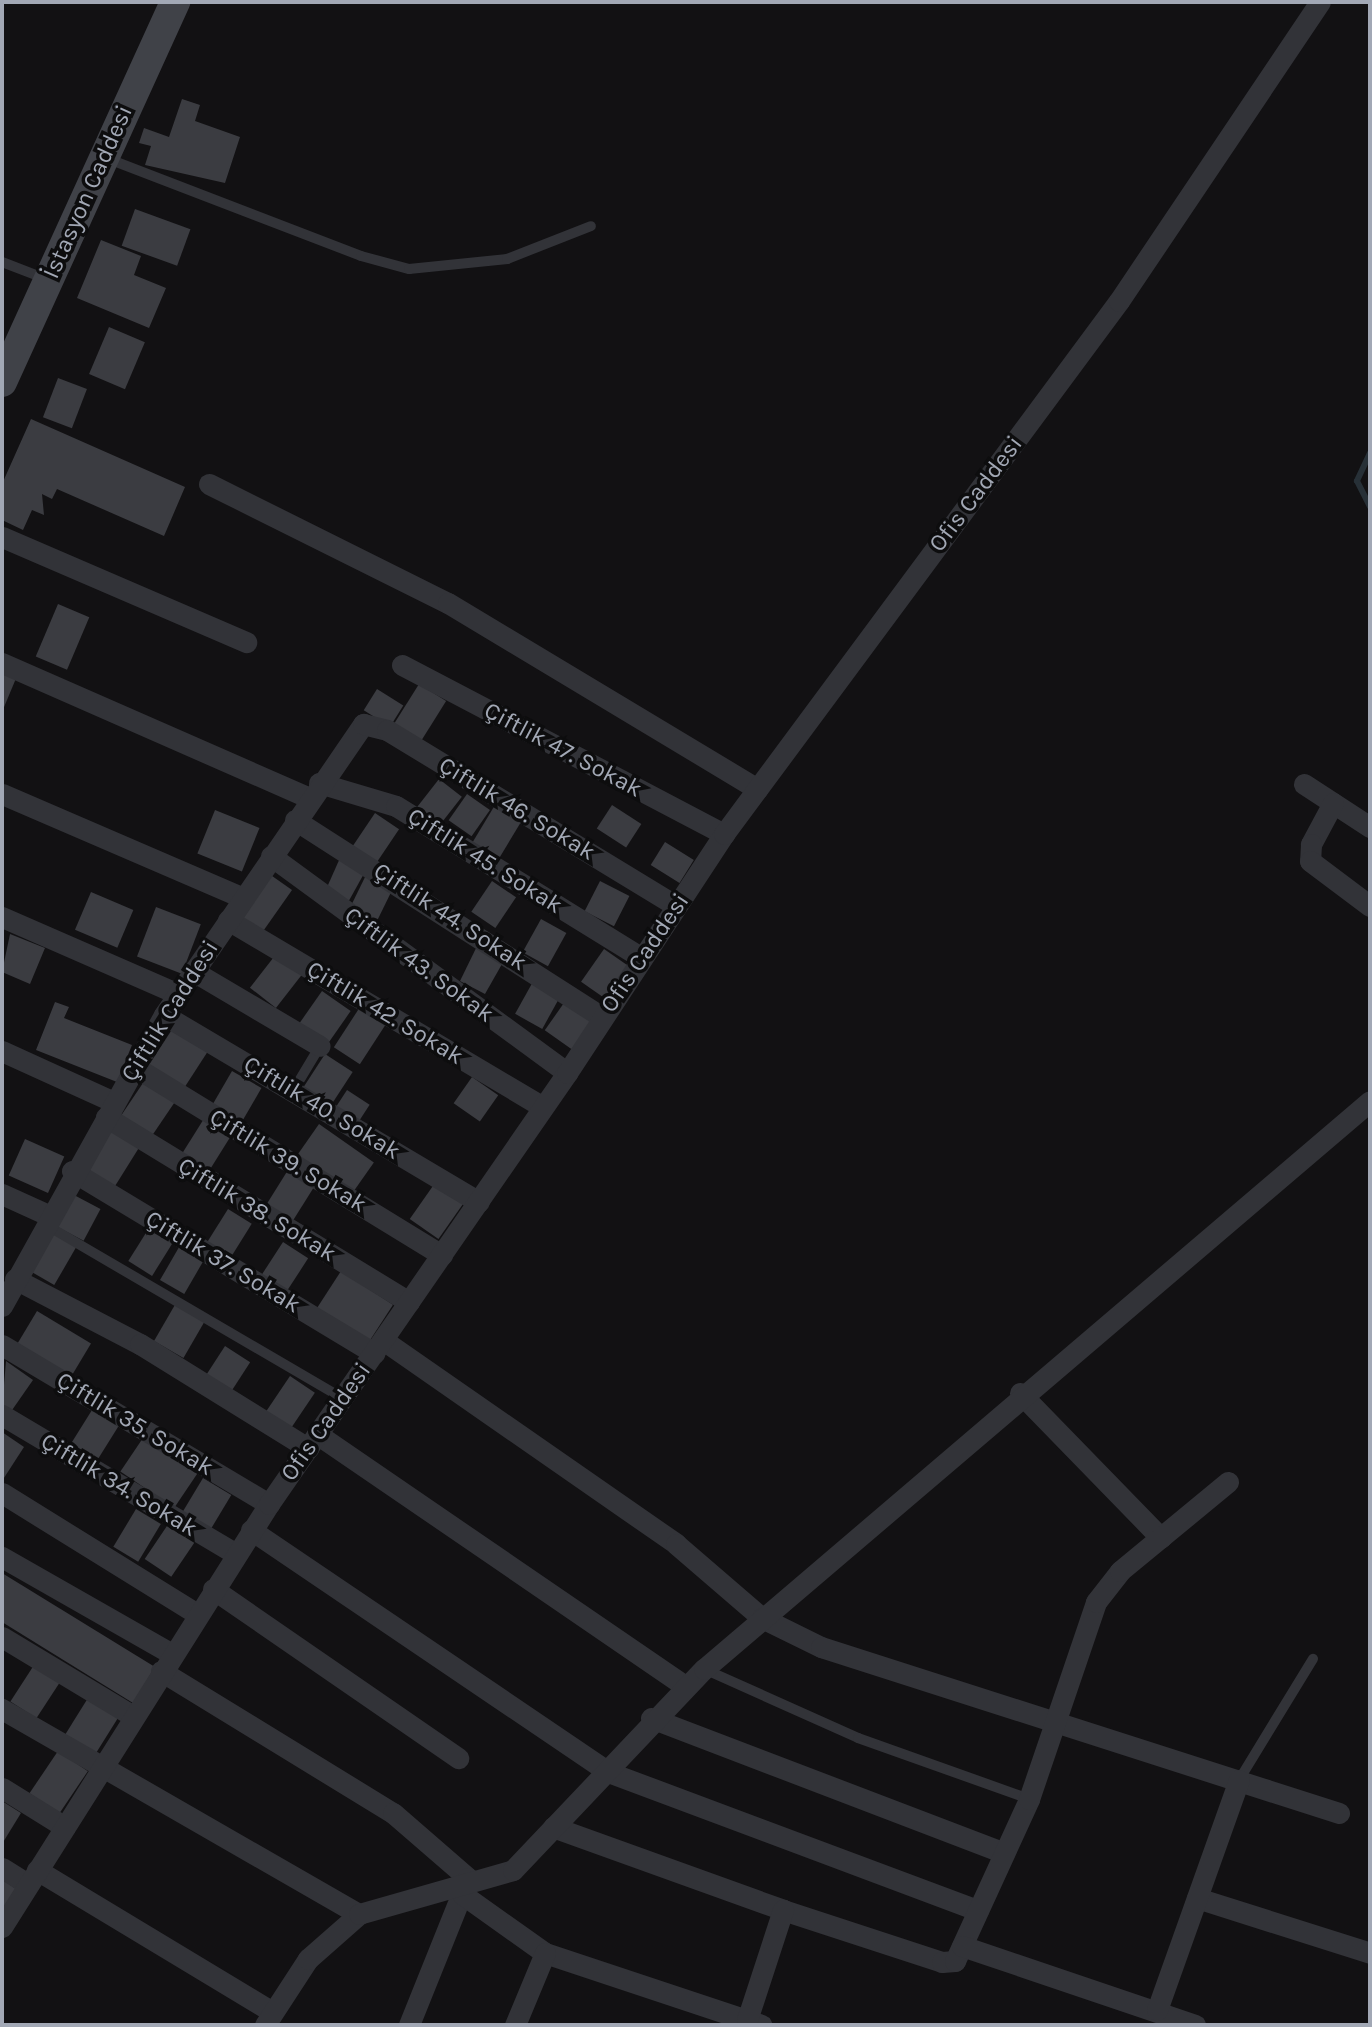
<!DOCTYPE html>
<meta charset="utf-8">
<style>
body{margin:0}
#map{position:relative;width:1372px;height:2027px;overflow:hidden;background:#121113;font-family:Karla,sans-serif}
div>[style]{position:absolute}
.stream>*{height:6px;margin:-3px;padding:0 3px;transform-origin:3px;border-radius:3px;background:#273037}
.building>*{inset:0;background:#3b3c41;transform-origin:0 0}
.lane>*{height:10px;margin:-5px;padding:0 5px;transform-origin:5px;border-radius:5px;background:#323338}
.street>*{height:21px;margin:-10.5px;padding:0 10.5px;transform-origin:10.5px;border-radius:10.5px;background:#323338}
.secondary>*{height:30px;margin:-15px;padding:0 15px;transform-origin:15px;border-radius:15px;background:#404248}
span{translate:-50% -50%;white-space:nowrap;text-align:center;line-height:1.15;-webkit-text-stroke:7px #0d0d0e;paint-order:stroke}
.street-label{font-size:24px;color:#a2a8b5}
.frame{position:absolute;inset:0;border:4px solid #a2a8b5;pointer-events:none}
</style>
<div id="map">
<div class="stream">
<div style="left:1370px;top:453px;width:31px;rotate:115deg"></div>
<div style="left:1357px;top:481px;width:29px;rotate:63deg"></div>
</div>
<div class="building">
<div style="clip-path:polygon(182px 99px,200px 105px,195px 121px,240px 137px,225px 183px,145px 165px,151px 146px,139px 143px,144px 128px,169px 137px)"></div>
<div style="left:135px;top:209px;width:59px;height:39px;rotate:20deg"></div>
<div style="clip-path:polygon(101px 240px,141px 256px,134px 275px,166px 288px,149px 328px,77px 298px)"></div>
<div style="left:109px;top:327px;width:39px;height:51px;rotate:23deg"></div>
<div style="left:58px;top:378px;width:31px;height:42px;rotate:21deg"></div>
<div style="clip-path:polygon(31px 419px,185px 487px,164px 536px,57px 489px,52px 499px,42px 494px,44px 515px,32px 510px,23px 530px,2px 520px,2px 484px)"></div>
<div style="left:58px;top:604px;width:34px;height:57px;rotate:23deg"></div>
<div style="clip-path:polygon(2px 670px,17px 676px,2px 712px)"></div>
<div style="left:419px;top:684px;width:32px;height:47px;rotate:32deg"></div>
<div style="left:377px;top:689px;width:31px;height:25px;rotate:32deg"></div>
<div style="left:439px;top:779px;width:29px;height:38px;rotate:38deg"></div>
<div style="left:467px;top:794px;width:28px;height:32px;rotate:35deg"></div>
<div style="left:495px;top:805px;width:31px;height:45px;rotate:31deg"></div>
<div style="left:612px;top:805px;width:35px;height:28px;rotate:33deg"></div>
<div style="left:215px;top:810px;width:48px;height:47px;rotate:22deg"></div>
<div style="left:375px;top:813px;width:29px;height:40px;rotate:34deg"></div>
<div style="left:665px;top:842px;width:34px;height:27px;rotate:32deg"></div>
<div style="clip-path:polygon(340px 858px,366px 870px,346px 906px,324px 894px)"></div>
<div style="left:265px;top:871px;width:33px;height:53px;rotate:35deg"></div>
<div style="left:367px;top:873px;width:30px;height:44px;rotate:26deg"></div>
<div style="left:492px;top:881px;width:29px;height:37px;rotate:34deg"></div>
<div style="left:600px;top:881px;width:33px;height:34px;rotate:27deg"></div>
<div style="left:91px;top:892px;width:46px;height:41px;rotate:23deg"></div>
<div style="left:156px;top:907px;width:48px;height:53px;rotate:21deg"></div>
<div style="left:541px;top:919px;width:29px;height:38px;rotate:29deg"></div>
<div style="clip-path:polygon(10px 934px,45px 948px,30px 984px,2px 972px)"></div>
<div style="clip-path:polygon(480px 940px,506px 957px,485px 994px,460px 981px)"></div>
<div style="left:604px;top:949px;width:32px;height:40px;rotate:35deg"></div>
<div style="left:277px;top:953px;width:33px;height:44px;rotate:38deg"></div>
<div style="left:535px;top:978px;width:31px;height:41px;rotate:29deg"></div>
<div style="left:322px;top:991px;width:35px;height:42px;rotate:35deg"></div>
<div style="left:566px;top:1000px;width:35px;height:37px;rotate:35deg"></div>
<div style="clip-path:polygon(55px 1002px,69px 1007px,64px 1018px,132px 1045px,117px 1082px,36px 1050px)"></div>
<div style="left:360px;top:1007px;width:31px;height:48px;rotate:33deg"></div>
<div style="left:173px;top:1028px;width:42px;height:49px;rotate:33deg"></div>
<div style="left:325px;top:1054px;width:33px;height:44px;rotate:33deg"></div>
<div style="left:232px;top:1071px;width:34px;height:42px;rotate:30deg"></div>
<div style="left:472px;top:1077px;width:32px;height:32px;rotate:35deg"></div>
<div style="left:145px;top:1080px;width:37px;height:43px;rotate:34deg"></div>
<div style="left:347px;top:1090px;width:27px;height:26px;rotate:33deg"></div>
<div style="left:205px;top:1117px;width:32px;height:44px;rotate:32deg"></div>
<div style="left:319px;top:1124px;width:67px;height:42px;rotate:35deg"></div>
<div style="left:110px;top:1130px;width:34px;height:52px;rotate:32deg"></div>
<div style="left:25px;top:1139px;width:43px;height:40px;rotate:24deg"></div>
<div style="left:288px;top:1170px;width:31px;height:46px;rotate:32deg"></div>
<div style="left:435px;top:1183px;width:35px;height:44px;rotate:35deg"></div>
<div style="left:74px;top:1195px;width:30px;height:36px;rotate:28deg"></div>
<div style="left:228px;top:1209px;width:28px;height:42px;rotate:32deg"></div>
<div style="left:149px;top:1228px;width:28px;height:39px;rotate:32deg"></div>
<div style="left:52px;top:1233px;width:28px;height:44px;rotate:30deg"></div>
<div style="left:182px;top:1242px;width:28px;height:44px;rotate:30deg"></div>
<div style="left:283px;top:1242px;width:30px;height:42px;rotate:33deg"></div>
<div style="left:341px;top:1271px;width:62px;height:44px;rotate:33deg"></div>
<div style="left:176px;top:1303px;width:34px;height:44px;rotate:30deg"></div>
<div style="left:37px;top:1311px;width:63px;height:39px;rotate:31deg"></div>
<div style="left:225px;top:1346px;width:30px;height:36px;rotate:33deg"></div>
<div style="clip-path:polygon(6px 1361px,33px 1380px,10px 1413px,2px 1408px)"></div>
<div style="left:290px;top:1376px;width:30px;height:44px;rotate:34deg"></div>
<div style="left:92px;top:1410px;width:31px;height:43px;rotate:32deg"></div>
<div style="clip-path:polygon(2px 1432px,24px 1447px,2px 1481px)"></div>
<div style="left:145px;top:1435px;width:65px;height:44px;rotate:34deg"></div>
<div style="left:203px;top:1478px;width:33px;height:42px;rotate:31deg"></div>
<div style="left:136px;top:1509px;width:29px;height:44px;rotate:31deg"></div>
<div style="left:171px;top:1520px;width:32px;height:47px;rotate:34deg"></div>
<div style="clip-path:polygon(2px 1573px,155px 1667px,133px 1703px,2px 1622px)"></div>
<div style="left:36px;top:1662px;width:31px;height:47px;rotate:33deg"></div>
<div style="left:88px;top:1698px;width:36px;height:45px;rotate:32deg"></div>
<div style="left:58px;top:1751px;width:36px;height:51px;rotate:34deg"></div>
<div style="clip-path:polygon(2px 1801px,21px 1813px,2px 1844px)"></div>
<div style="clip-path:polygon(2px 1879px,16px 1889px,2px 1910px)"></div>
</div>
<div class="lane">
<div style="left:106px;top:158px;width:273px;rotate:21deg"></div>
<div style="left:361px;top:256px;width:50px;rotate:15.2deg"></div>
<div style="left:409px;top:269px;width:99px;rotate:-5.8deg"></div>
<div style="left:507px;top:259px;width:90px;rotate:-21.4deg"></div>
<div style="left:2px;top:262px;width:47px;rotate:21.1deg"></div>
<div style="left:293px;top:1091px;width:52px;rotate:-59deg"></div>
<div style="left:46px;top:1225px;width:343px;rotate:30.3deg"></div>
<div style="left:704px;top:1669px;width:169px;rotate:24.1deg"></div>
<div style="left:858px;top:1738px;width:182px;rotate:19.6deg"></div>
<div style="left:1239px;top:1780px;width:142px;rotate:-58.6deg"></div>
</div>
<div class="street">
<div style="left:209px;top:484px;width:267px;rotate:26.5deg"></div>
<div style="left:448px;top:603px;width:361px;rotate:31deg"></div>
<div style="left:2px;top:537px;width:266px;rotate:23.3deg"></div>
<div style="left:2px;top:663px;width:335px;rotate:23.7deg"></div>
<div style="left:402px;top:665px;width:364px;rotate:27.7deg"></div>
<div style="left:319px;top:783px;width:80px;rotate:16.6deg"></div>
<div style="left:396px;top:806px;width:289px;rotate:31.7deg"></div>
<div style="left:1304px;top:784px;width:79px;rotate:33.1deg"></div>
<div style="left:2px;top:794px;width:262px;rotate:23.3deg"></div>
<div style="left:1333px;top:803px;width:47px;rotate:118.2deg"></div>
<div style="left:1311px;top:844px;width:17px;rotate:93deg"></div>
<div style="left:1310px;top:861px;width:75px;rotate:36.9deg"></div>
<div style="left:295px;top:820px;width:365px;rotate:32.7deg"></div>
<div style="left:271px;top:856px;width:367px;rotate:36.2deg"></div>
<div style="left:2px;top:917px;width:192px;rotate:23.6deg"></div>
<div style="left:228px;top:920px;width:366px;rotate:30.7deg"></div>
<div style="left:193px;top:971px;width:147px;rotate:30.6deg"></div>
<div style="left:164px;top:1015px;width:366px;rotate:30.7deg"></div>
<div style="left:2px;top:1051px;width:123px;rotate:24.5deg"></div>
<div style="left:135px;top:1067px;width:360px;rotate:31.5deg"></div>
<div style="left:106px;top:1117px;width:355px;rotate:31.4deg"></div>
<div style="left:72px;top:1171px;width:353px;rotate:31.1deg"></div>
<div style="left:2px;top:1194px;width:51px;rotate:24.5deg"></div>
<div style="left:15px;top:1279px;width:141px;rotate:27.5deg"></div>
<div style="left:140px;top:1344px;width:198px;rotate:31.8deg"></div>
<div style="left:2px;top:1306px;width:333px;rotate:-60.9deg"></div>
<div style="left:164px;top:1015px;width:353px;rotate:-55.6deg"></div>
<div style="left:363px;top:724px;width:25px;rotate:14deg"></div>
<div style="left:387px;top:730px;width:338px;rotate:31.3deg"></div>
<div style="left:383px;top:1340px;width:357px;rotate:34.8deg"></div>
<div style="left:676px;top:1544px;width:113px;rotate:40.7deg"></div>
<div style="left:762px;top:1618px;width:66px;rotate:26.2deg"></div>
<div style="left:821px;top:1647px;width:544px;rotate:17.77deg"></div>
<div style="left:2px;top:1345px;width:311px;rotate:30.8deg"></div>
<div style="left:1020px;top:1393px;width:202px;rotate:45.8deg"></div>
<div style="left:2px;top:1415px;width:272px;rotate:30.7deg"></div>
<div style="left:317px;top:1434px;width:446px;rotate:34.4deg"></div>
<div style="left:2px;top:1493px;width:229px;rotate:31.8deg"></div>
<div style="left:251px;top:1530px;width:431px;rotate:34.1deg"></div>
<div style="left:608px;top:1772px;width:395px;rotate:20.5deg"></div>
<div style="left:2px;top:1557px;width:196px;rotate:29.7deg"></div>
<div style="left:213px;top:1589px;width:298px;rotate:34.6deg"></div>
<div style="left:2px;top:1637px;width:153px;rotate:31.1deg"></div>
<div style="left:161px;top:1671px;width:272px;rotate:31.5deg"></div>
<div style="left:393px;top:1813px;width:99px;rotate:40.9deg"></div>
<div style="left:468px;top:1878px;width:158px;rotate:111.9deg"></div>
<div style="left:2px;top:1709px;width:412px;rotate:29.9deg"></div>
<div style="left:651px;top:1718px;width:378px;rotate:20.9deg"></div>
<div style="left:2px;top:1788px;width:74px;rotate:31.8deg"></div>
<div style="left:553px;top:1827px;width:245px;rotate:19.8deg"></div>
<div style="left:783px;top:1910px;width:167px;rotate:18.1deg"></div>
<div style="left:942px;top:1962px;width:13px;rotate:-4deg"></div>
<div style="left:955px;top:1961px;width:178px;rotate:-65.4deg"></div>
<div style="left:1029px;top:1799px;width:208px;rotate:-71.2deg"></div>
<div style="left:1096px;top:1602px;width:39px;rotate:-52deg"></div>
<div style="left:1120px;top:1571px;width:140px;rotate:-39.5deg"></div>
<div style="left:2px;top:1868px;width:31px;rotate:32deg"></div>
<div style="left:37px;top:1870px;width:273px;rotate:31.1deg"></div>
<div style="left:462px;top:1894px;width:102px;rotate:35.4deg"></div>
<div style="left:545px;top:1953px;width:228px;rotate:18.4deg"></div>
<div style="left:1197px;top:1898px;width:182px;rotate:17.6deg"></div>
<div style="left:2px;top:1927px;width:500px;rotate:-57.74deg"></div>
<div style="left:269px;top:1504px;width:524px;rotate:-55.34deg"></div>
<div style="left:567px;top:1073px;width:286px;rotate:-56.7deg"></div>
<div style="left:724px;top:834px;width:663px;rotate:-53.46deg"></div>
<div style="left:1119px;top:301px;width:360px;rotate:-56.1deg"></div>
<div style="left:962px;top:1946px;width:246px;rotate:18.7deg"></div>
<div style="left:1157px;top:2010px;width:244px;rotate:-70.4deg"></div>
<div style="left:747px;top:2020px;width:116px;rotate:-71.9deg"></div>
<div style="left:265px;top:2025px;width:79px;rotate:-56.9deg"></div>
<div style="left:308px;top:1959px;width:68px;rotate:-41.4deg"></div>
<div style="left:359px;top:1914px;width:160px;rotate:-15.9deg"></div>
<div style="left:513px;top:1870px;width:277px;rotate:-46.5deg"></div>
<div style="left:704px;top:1669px;width:875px;rotate:-40.46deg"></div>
<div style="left:515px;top:2025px;width:78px;rotate:-67.4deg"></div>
</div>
<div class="secondary">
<div style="left:2px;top:382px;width:418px;rotate:-65.5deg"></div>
</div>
<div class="street-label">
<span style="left:88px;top:192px;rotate:-66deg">İstasyon Caddesi</span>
<span style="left:976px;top:494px;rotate:-53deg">Ofis Caddesi</span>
<span style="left:563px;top:750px;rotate:28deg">Çiftlik 47. Sokak</span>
<span style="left:517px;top:809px;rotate:31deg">Çiftlik 46. Sokak</span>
<span style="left:485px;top:861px;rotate:32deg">Çiftlik 45. Sokak</span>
<span style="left:450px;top:917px;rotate:33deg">Çiftlik 44. Sokak</span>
<span style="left:645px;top:953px;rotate:-56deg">Ofis Caddesi</span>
<span style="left:419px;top:965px;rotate:36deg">Çiftlik 43. Sokak</span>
<span style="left:170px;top:1011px;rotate:-58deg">Çiftlik Caddesi</span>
<span style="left:385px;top:1013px;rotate:31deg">Çiftlik 42. Sokak</span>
<span style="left:322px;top:1108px;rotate:31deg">Çiftlik 40. Sokak</span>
<span style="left:288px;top:1161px;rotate:31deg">Çiftlik 39. Sokak</span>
<span style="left:257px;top:1210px;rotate:31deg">Çiftlik 38. Sokak</span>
<span style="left:223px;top:1262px;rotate:31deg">Çiftlik 37. Sokak</span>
<span style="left:326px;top:1422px;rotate:-55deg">Ofis Caddesi</span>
<span style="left:135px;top:1424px;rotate:31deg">Çiftlik 35. Sokak</span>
<span style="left:119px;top:1485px;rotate:31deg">Çiftlik 34. Sokak</span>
</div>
<div class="frame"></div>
</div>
